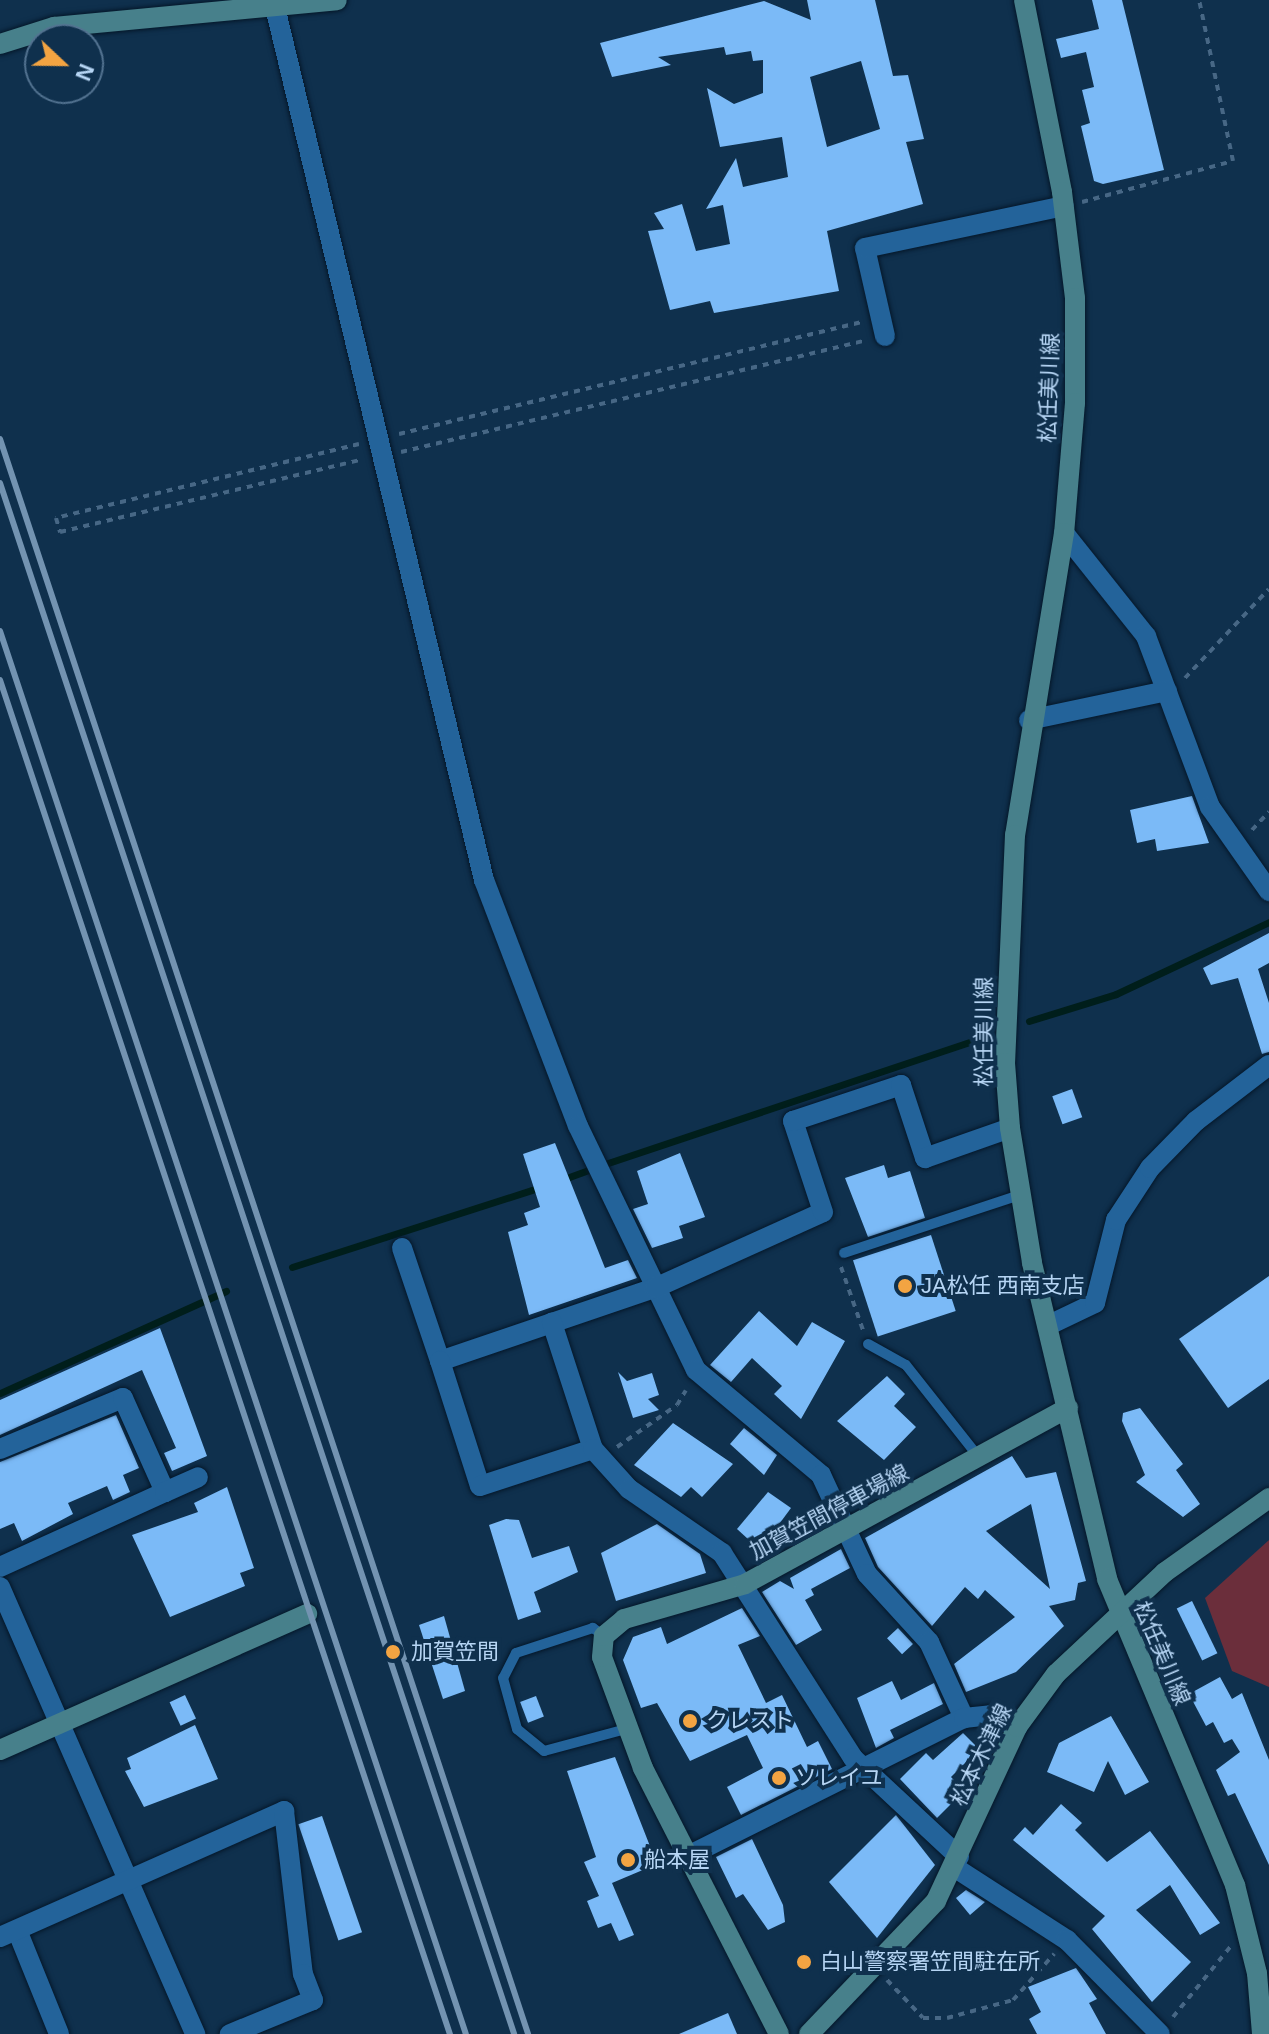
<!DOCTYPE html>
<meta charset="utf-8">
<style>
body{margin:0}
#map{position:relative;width:1269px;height:2034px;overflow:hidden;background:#0f304d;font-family:Helvetica,"Noto Sans JP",sans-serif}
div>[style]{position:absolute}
.green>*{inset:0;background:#6b2e3b}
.stream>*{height:7px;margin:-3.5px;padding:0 3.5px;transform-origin:3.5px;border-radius:3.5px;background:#001e1b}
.building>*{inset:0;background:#7bbaf7;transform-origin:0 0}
.path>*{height:4px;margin-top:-2px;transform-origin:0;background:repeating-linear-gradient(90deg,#476785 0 6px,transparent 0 12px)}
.roads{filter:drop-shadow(0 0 2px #051729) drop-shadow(0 0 2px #051729)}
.lane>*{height:10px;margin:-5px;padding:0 5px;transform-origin:5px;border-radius:5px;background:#23639a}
.street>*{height:20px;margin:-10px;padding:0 10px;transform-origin:10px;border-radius:10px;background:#23639a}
.secondary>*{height:20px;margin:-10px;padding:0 10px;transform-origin:10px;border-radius:10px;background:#47808b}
.rail>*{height:6px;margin:-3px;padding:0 3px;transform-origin:3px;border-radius:3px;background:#7393b1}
.dots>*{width:22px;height:22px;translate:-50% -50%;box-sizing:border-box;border:4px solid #0f304d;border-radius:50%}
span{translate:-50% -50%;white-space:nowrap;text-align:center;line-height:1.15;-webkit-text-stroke:8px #0f304d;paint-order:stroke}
.street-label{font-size:22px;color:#b6d5f4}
.poi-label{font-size:22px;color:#b6d5f4}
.left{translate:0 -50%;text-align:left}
.north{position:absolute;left:24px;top:24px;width:80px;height:80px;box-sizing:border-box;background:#0f304d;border:2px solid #527290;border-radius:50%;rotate:112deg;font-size:22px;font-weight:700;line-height:32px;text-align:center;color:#b6d5f4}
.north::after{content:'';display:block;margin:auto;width:28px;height:36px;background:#f3a442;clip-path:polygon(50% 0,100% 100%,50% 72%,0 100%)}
</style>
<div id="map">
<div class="green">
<div style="clip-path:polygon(1269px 1540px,1269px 1687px,1232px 1671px,1205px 1598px)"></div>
</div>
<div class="stream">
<div style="left:1029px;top:1021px;width:91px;rotate:-17.2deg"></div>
<div style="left:1116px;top:994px;width:169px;rotate:-25.2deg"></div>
<div style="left:605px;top:1164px;width:397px;rotate:-18.5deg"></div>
<div style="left:561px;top:1180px;width:30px;rotate:-20deg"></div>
<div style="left:292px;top:1267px;width:262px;rotate:-17.8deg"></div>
<div style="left:0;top:1393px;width:248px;rotate:-24.3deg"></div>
</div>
<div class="building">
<div style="clip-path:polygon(evenodd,807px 0,875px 0,893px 76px,908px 75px,924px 139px,906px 142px,923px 204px,827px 231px,839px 291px,714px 313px,710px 301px,670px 310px,648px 231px,664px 229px,654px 213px,682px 204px,696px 251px,730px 244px,723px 205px,706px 209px,736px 158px,743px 187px,788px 177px,782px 137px,720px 147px,707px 88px,734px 104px,763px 93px,763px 60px,753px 61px,751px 51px,726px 55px,724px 47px,658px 57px,671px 65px,612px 77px,600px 43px,764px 1px,811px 20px,807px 0,861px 61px,880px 129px,827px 147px,810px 77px,861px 61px)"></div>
<div style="clip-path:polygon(1092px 0,1122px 0,1164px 170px,1103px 184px,1094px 181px,1081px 126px,1090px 123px,1082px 90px,1094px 87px,1086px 52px,1061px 58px,1056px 39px,1099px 29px)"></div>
<div style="clip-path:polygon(1192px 796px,1209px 843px,1157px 851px,1155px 839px,1137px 843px,1130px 810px)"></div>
<div style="clip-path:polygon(1269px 933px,1269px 963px,1258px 969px,1269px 1003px,1269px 1052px,1262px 1054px,1238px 978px,1211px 985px,1203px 968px)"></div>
<div style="left:1072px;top:1089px;width:30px;height:21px;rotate:70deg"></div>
<div style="clip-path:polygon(555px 1143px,605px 1268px,628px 1260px,637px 1278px,529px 1315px,508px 1232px,528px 1225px,524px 1213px,540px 1207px,523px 1154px)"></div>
<div style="clip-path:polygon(680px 1153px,705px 1217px,679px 1226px,683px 1238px,652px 1248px,633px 1209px,648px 1204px,637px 1171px)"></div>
<div style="clip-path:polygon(884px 1165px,888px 1178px,910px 1171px,925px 1218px,868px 1237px,845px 1178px)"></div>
<div style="left:931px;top:1235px;width:80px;height:82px;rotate:72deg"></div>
<div style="clip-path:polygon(1269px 1276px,1269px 1379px,1228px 1408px,1179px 1339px)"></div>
<div style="clip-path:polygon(759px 1311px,797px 1346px,812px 1322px,845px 1341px,801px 1419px,774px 1394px,782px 1386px,752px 1358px,731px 1382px,710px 1365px)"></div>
<div style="clip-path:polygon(160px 1328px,207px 1456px,172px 1471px,164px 1453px,176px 1448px,142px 1370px,0 1435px,0 1400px)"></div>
<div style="clip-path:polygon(618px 1372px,627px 1381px,652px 1373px,659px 1395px,648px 1399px,659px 1410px,633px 1418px)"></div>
<div style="clip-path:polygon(887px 1376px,905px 1394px,894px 1406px,916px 1427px,884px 1460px,837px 1421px)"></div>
<div style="clip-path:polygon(1140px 1408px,1183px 1464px,1176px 1470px,1200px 1504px,1183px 1517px,1136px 1482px,1145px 1475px,1122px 1421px,1123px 1413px)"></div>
<div style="clip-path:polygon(116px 1415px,139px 1468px,123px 1475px,130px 1492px,113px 1500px,107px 1486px,68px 1503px,73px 1514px,22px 1541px,14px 1523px,0 1529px,0 1462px)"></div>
<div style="clip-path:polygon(673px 1423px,733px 1464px,702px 1497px,691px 1487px,681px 1497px,634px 1465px)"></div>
<div style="clip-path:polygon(744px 1428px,777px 1455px,764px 1475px,730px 1444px)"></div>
<div style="clip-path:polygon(evenodd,1012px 1456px,1026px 1478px,1056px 1472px,1086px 1581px,1078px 1583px,1075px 1600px,1049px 1606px,1064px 1626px,1016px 1672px,966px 1692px,954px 1664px,1015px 1617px,985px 1590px,978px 1599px,965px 1587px,932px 1626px,878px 1567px,865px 1538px,1012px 1456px,1031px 1504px,1050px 1589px,986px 1531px,1031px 1504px)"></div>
<div style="clip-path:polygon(227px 1487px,254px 1568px,240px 1573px,245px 1586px,170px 1617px,132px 1535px,198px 1512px,194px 1503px)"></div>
<div style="clip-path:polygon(768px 1492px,791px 1508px,760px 1550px,737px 1529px)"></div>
<div style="clip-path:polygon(506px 1519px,519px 1520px,532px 1558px,569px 1546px,578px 1572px,534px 1592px,541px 1612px,518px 1620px,489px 1525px)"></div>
<div style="clip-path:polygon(657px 1524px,700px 1554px,706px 1573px,616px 1601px,601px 1553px)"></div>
<div style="clip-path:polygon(841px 1549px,850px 1568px,811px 1589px,814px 1595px,805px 1600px,822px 1630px,796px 1645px,762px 1592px,780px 1581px,794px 1589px,790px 1578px)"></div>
<div style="left:1192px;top:1601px;width:58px;height:17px;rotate:64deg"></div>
<div style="clip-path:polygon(742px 1608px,760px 1636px,738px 1645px,766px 1703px,782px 1695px,807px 1747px,818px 1741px,832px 1769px,741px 1815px,727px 1787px,763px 1768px,747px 1735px,690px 1761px,657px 1703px,641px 1708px,623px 1660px,633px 1637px,661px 1627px,667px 1644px)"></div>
<div style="clip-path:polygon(444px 1616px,465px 1691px,443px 1699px,419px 1625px)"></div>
<div style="left:898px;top:1628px;width:22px;height:15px;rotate:47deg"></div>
<div style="clip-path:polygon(1220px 1677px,1232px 1699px,1242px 1693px,1269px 1760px,1269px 1865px,1235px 1793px,1228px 1796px,1216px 1770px,1240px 1752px,1232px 1739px,1224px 1743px,1213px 1722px,1206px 1726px,1189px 1694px)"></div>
<div style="clip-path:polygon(892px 1681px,901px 1700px,934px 1683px,943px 1704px,890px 1730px,894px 1738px,876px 1748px,857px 1698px)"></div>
<div style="left:185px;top:1695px;width:26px;height:17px;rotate:65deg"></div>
<div style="left:536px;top:1696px;width:22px;height:17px;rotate:69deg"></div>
<div style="clip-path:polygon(1111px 1716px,1149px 1782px,1125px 1795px,1108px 1761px,1094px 1792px,1047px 1772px,1059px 1743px)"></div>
<div style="clip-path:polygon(195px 1725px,218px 1779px,144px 1807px,125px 1771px,131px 1769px,127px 1758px)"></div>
<div style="clip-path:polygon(963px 1733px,979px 1749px,951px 1777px,964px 1791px,937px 1818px,900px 1779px,926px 1753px,933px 1760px)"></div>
<div style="clip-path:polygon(615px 1757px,657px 1864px,612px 1883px,634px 1935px,619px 1941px,611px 1923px,598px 1928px,587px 1901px,599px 1896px,584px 1862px,596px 1857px,567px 1771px)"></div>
<div style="clip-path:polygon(1061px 1804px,1082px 1823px,1075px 1830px,1107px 1862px,1150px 1831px,1220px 1923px,1200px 1935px,1170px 1885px,1136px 1910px,1191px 1962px,1152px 2002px,1092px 1929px,1105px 1916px,1013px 1840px,1025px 1827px,1033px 1835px)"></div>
<div style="clip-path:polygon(896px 1815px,935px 1865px,877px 1938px,829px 1882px)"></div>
<div style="left:322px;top:1816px;width:123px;height:25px;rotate:71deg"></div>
<div style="clip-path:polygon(752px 1839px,783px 1905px,785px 1922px,768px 1930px,743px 1894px,736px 1898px,716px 1857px)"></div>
<div style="clip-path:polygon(966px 1890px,985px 1902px,970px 1915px,956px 1898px)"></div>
<div style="clip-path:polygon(1076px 1968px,1097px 1999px,1089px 2003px,1106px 2034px,1037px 2034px,1029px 2019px,1041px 2012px,1028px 1987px)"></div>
<div style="clip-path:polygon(728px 2013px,737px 2034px,679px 2034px)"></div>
</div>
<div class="path">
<div style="left:1082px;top:202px;width:156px;rotate:-15.2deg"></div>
<div style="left:1233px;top:161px;width:165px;rotate:-101.9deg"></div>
<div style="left:399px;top:434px;width:475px;rotate:-13.6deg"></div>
<div style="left:359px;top:444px;width:312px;rotate:166.3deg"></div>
<div style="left:56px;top:518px;width:15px;rotate:74deg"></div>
<div style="left:60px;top:532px;width:309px;rotate:-13.5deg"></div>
<div style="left:401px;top:452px;width:479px;rotate:-13.5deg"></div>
<div style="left:1185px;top:678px;width:122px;rotate:-46.7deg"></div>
<div style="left:1252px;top:830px;width:25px;rotate:-47deg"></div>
<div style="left:841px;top:1267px;width:67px;rotate:70.8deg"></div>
<div style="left:617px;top:1447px;width:73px;rotate:-35deg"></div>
<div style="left:677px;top:1405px;width:17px;rotate:-59deg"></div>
<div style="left:887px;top:1980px;width:52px;rotate:46.5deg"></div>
<div style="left:923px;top:2018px;width:24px"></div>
<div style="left:947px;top:2018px;width:68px;rotate:-15.3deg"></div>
<div style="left:1013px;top:2000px;width:62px;rotate:-48.3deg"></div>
<div style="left:1173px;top:2017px;width:92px;rotate:-50.8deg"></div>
</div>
<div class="roads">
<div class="lane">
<div style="left:844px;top:1253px;width:184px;rotate:-18.3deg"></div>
<div style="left:868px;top:1344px;width:43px;rotate:28.9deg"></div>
<div style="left:906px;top:1365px;width:110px;rotate:51.7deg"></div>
<div style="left:604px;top:1636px;width:14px;rotate:-144deg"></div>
<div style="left:593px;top:1628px;width:81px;rotate:162deg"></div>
<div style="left:516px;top:1653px;width:28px;rotate:117deg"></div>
<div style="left:503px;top:1678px;width:53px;rotate:74.6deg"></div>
<div style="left:517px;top:1729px;width:35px;rotate:39deg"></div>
<div style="left:544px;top:1751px;width:85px;rotate:-15deg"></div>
</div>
<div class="street">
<div style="left:275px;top:7px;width:898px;rotate:76.54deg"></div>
<div style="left:484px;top:880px;width:263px;rotate:69.1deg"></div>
<div style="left:578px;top:1126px;width:271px;rotate:64.2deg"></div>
<div style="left:696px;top:1370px;width:163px;rotate:40deg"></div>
<div style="left:821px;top:1475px;width:109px;rotate:65.1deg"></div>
<div style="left:867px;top:1574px;width:92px;rotate:47.6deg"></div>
<div style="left:929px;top:1642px;width:84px;rotate:65.3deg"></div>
<div style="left:885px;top:336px;width:90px;rotate:-102.8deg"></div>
<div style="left:865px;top:248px;width:203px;rotate:-11.9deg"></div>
<div style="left:1064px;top:533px;width:132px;rotate:51.5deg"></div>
<div style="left:1146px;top:636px;width:183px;rotate:69.5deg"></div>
<div style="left:1210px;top:807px;width:103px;rotate:54.9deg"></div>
<div style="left:1029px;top:720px;width:141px;rotate:-11.9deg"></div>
<div style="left:402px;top:1248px;width:119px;rotate:71.4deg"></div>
<div style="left:440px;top:1361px;width:227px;rotate:-18.8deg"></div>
<div style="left:655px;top:1288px;width:184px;rotate:-24.3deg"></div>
<div style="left:823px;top:1212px;width:96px;rotate:-108.2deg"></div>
<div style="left:793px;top:1121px;width:114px;rotate:-18.4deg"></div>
<div style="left:901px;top:1085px;width:77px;rotate:71.8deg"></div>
<div style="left:925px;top:1158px;width:90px;rotate:-19.4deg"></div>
<div style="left:1049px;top:1325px;width:51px;rotate:-25.6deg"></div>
<div style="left:1095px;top:1303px;width:86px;rotate:-75.8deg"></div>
<div style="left:1116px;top:1220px;width:62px;rotate:-56.8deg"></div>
<div style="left:1150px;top:1168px;width:66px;rotate:-45.6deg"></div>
<div style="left:1196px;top:1121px;width:92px;rotate:-37.5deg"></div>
<div style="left:440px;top:1361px;width:131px;rotate:72.3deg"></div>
<div style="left:480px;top:1486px;width:119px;rotate:-18.1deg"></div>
<div style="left:593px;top:1449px;width:133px;rotate:-108deg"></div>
<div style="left:0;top:1449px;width:133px;rotate:-22.5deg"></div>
<div style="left:123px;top:1398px;width:103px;rotate:65.9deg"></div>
<div style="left:165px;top:1492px;width:181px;rotate:155.6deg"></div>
<div style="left:593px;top:1449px;width:54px;rotate:48deg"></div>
<div style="left:629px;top:1489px;width:113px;rotate:34.5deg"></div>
<div style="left:722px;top:1553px;width:243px;rotate:57.4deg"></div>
<div style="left:853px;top:1758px;width:145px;rotate:43deg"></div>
<div style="left:165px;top:1492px;width:36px;rotate:-24deg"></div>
<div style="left:0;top:1587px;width:488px;rotate:66.4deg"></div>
<div style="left:690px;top:1855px;width:306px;rotate:-26.6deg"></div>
<div style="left:964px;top:1718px;width:27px;rotate:-6deg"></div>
<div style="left:991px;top:1715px;width:29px;rotate:25deg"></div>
<div style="left:954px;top:1867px;width:135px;rotate:32.9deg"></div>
<div style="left:1067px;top:1940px;width:132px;rotate:45.3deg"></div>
<div style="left:17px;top:1930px;width:112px;rotate:68deg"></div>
<div style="left:0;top:1937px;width:311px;rotate:-23.9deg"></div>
<div style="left:284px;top:1811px;width:164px;rotate:83.4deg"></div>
<div style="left:303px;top:1974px;width:28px;rotate:69deg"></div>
<div style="left:313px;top:2000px;width:90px;rotate:157.7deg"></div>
</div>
<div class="secondary">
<div style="left:1024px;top:0;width:196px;rotate:78.8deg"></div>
<div style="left:1062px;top:192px;width:107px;rotate:83deg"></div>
<div style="left:1075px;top:298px;width:105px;rotate:90deg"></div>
<div style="left:1075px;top:403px;width:130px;rotate:94.8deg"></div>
<div style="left:1064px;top:533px;width:306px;rotate:99.2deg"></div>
<div style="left:1015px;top:835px;width:228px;rotate:92.5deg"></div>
<div style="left:1005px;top:1063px;width:65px;rotate:85.6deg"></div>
<div style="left:1010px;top:1128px;width:137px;rotate:80.7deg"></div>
<div style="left:1032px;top:1263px;width:325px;rotate:76.6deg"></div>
<div style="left:1107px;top:1579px;width:332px;rotate:67.3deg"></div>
<div style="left:1235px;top:1885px;width:91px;rotate:76deg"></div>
<div style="left:1257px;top:1973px;width:61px;rotate:85.3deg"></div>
<div style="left:0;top:44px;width:57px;rotate:-17.5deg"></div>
<div style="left:54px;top:27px;width:284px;rotate:-5.4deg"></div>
<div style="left:0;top:1750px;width:336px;rotate:-23.9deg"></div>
<div style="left:779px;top:2034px;width:299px;rotate:-117.1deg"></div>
<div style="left:643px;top:1768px;width:118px;rotate:-110.3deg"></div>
<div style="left:602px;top:1657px;width:21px;rotate:-85deg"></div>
<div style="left:604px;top:1636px;width:26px;rotate:-40deg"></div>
<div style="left:624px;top:1619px;width:126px;rotate:-16.1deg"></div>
<div style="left:745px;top:1584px;width:368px;rotate:-28.6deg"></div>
<div style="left:809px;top:2034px;width:184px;rotate:-46.3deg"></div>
<div style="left:936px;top:1901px;width:192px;rotate:-65deg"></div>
<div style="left:1017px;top:1727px;width:66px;rotate:-53.7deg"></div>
<div style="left:1056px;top:1674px;width:149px;rotate:-43.1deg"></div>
<div style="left:1165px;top:1572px;width:128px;rotate:-35.4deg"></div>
</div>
</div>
<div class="rail">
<div style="left:0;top:439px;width:1680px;rotate:71.68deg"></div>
<div style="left:0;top:483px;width:1634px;rotate:71.66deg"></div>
<div style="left:0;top:631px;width:1478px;rotate:71.63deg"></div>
<div style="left:0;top:680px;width:1427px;rotate:71.62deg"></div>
</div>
<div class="dots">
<div style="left:905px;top:1286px;background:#f3a442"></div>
<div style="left:393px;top:1652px;background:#f3a442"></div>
<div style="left:690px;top:1721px;background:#f3a442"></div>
<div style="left:779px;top:1778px;background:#f3a442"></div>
<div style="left:628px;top:1860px;background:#f3a442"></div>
<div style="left:804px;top:1962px;background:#f3a442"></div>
</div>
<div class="street-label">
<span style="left:1049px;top:388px;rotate:-88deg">松任美川線</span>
<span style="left:984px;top:1032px;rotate:-90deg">松任美川線</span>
<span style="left:829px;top:1512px;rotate:-28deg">加賀笠間停車場線</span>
<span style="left:1162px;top:1653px;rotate:67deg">松任美川線</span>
<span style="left:981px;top:1755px;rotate:-64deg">松本木津線</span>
</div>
<div class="poi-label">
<span class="left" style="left:921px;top:1286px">JA松任 西南支店</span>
<span class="left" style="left:411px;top:1652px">加賀笠間</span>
<span class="left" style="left:706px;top:1721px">クレスト</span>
<span class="left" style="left:795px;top:1778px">ソレイユ</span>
<span class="left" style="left:644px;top:1860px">船本屋</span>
<span class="left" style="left:820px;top:1962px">白山警察署笠間駐在所</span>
</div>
<div class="north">N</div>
</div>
